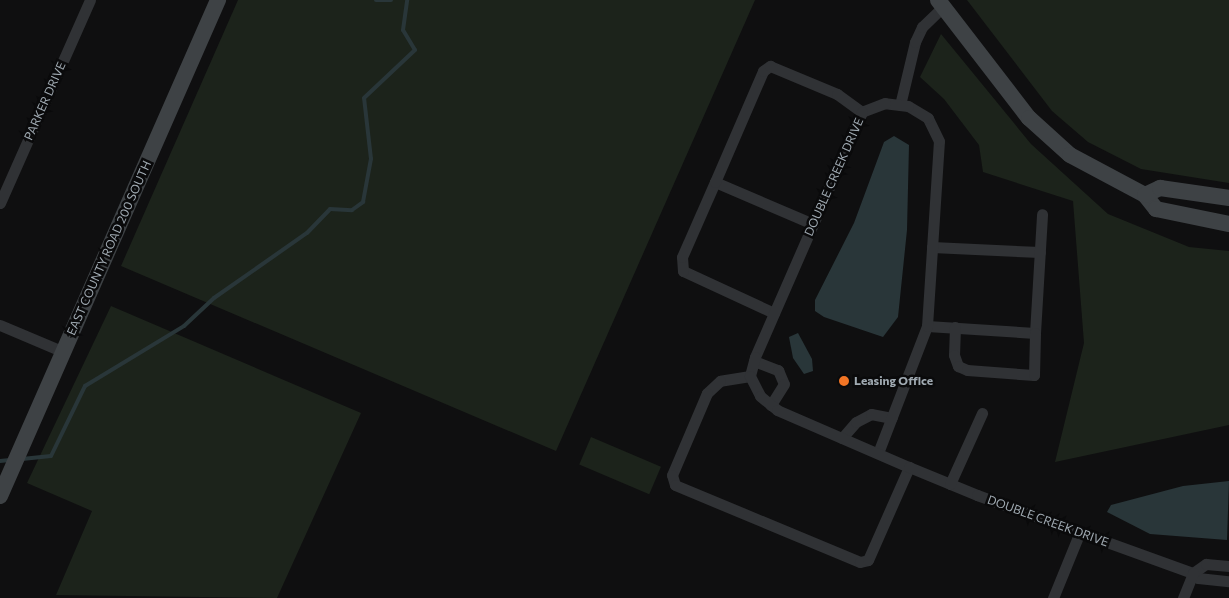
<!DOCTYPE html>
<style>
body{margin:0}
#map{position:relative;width:1229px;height:598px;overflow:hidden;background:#0f0f10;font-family:Commissioner,sans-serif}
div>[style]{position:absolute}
.green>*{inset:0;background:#1c231b;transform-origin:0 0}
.water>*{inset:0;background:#293639}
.stream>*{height:4px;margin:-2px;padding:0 2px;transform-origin:2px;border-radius:2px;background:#293639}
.street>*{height:11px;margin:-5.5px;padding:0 5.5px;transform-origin:5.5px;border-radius:5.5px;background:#303235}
.secondary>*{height:16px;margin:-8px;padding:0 8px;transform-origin:8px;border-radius:8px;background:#3e4245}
.dots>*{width:14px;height:14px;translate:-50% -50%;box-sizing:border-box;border:2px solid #0a0a0b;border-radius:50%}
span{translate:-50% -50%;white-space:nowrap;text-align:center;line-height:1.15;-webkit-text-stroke:5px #0a0a0b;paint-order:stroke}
.street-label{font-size:12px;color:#a0aab2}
.poi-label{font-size:12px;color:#a0aab2;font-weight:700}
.left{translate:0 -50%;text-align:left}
</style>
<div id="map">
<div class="green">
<div style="clip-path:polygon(238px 0,755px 0,556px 451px,121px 266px)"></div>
<div style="clip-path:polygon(967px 0,1229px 0,1229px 183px,1141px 169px,1088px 142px,1052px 111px)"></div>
<div style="clip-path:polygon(941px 34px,1031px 144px,1108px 214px,1189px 247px,1229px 251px,1229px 425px,1055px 462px,1084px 343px,1073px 201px,983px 172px,979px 145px,944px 99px,920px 77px)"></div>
<div style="clip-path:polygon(111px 306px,361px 413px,277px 598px,56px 595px,92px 511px,27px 483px)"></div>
<div style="left:591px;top:437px;width:76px;height:30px;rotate:23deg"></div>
</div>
<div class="water">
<div style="clip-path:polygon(894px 136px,909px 145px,907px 230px,898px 317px,883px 337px,824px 317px,815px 311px,815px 300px,854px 223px,884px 142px)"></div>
<div style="clip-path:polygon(798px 333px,812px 359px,813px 371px,804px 374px,793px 358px,789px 337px)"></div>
<div style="clip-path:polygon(1229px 481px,1227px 540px,1150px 534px,1107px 512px,1111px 505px,1183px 486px)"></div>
</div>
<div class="stream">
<div style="left:376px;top:0;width:15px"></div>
<div style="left:22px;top:459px;width:29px;rotate:-6deg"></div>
<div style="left:51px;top:456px;width:78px;rotate:-64.1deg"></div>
<div style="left:85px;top:386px;width:116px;rotate:-31.2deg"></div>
<div style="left:184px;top:326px;width:41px;rotate:-43deg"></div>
<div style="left:214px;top:298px;width:113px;rotate:-35deg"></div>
<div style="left:307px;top:233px;width:33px;rotate:-46deg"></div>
<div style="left:330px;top:209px;width:22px;rotate:3deg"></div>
<div style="left:352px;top:210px;width:14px;rotate:-36deg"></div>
<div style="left:363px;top:202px;width:44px;rotate:-79.5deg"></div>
<div style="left:371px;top:159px;width:61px;rotate:-96.5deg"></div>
<div style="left:364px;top:98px;width:70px;rotate:-43.3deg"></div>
<div style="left:415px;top:50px;width:23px;rotate:-121deg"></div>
<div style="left:403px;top:30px;width:30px;rotate:-82deg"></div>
<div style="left:0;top:461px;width:10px;rotate:-6deg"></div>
</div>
<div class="street">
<div style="left:900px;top:105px;width:65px;rotate:-76.6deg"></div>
<div style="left:915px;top:42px;width:17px;rotate:-65deg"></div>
<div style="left:922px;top:27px;width:29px;rotate:-44deg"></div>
<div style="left:715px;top:182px;width:107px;rotate:23.2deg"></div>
<div style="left:0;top:203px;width:222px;rotate:-66.1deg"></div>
<div style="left:932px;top:247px;width:108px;rotate:2.7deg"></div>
<div style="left:774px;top:313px;width:100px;rotate:-155.2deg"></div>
<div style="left:683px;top:271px;width:14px;rotate:-94deg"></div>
<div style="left:682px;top:257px;width:82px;rotate:-66.3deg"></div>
<div style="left:715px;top:182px;width:121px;rotate:-66.6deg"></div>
<div style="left:763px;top:71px;width:9px;rotate:-36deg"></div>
<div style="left:770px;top:66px;width:73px;rotate:22.7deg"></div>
<div style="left:837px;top:94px;width:31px;rotate:36deg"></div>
<div style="left:0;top:325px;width:69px;rotate:22.9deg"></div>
<div style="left:927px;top:326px;width:108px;rotate:3.7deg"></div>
<div style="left:1035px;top:333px;width:119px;rotate:-86.6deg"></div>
<div style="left:955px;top:327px;width:28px;rotate:92deg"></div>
<div style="left:954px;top:355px;width:12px;rotate:70deg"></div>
<div style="left:958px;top:366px;width:10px;rotate:24deg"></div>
<div style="left:967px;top:370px;width:67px;rotate:4.3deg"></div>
<div style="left:1034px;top:375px;width:42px;rotate:-88.6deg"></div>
<div style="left:754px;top:361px;width:26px;rotate:21deg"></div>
<div style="left:778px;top:370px;width:15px;rotate:67deg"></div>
<div style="left:784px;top:384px;width:25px;rotate:122deg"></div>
<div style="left:750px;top:376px;width:30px;rotate:171deg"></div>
<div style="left:720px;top:381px;width:18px;rotate:137deg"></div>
<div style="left:707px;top:393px;width:89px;rotate:113.1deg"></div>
<div style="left:672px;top:475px;width:10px;rotate:73deg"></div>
<div style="left:675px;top:485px;width:200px;rotate:22.6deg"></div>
<div style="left:860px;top:562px;width:8px;rotate:-14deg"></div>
<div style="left:868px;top:560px;width:102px;rotate:-66.2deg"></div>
<div style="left:842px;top:438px;width:21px;rotate:-49deg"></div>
<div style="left:856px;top:422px;width:17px;rotate:-28deg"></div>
<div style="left:871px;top:414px;width:21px;rotate:11deg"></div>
<div style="left:878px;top:453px;width:136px;rotate:-68.9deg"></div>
<div style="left:927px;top:326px;width:185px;rotate:-86.3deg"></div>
<div style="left:939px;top:141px;width:25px;rotate:-116deg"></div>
<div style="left:928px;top:118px;width:23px;rotate:-149deg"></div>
<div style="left:908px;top:106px;width:23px;rotate:-173deg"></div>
<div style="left:885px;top:103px;width:25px;rotate:159deg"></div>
<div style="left:862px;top:112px;width:267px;rotate:113.6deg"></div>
<div style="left:755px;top:357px;width:20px;rotate:105deg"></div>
<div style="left:750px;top:376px;width:22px;rotate:63deg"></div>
<div style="left:760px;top:396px;width:22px;rotate:39deg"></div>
<div style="left:777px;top:410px;width:144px;rotate:23.4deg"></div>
<div style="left:909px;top:467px;width:74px;rotate:22.4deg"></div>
<div style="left:977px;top:495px;width:230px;rotate:19.9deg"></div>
<div style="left:1193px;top:573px;width:7px;rotate:45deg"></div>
<div style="left:1198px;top:578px;width:31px;rotate:6deg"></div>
<div style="left:950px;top:484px;width:78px;rotate:-65.7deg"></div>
<div style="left:1193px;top:573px;width:16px;rotate:-35deg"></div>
<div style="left:1206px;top:564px;width:23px;rotate:5deg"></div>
<div style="left:1053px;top:598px;width:71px;rotate:-67.8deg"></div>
<div style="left:1183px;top:598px;width:27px;rotate:-68deg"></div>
</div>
<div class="secondary">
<div style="left:938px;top:0;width:149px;rotate:52.4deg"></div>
<div style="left:1029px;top:118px;width:55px;rotate:42.1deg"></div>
<div style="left:1070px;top:155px;width:85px;rotate:28.1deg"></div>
<div style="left:1145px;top:195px;width:18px;rotate:52deg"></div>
<div style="left:1156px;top:209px;width:75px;rotate:11.6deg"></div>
<div style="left:1145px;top:195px;width:17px;rotate:-25deg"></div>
<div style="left:1160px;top:188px;width:70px;rotate:8.2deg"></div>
<div style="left:0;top:496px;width:542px;rotate:-66.27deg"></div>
</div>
<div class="dots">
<div style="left:844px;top:381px;background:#f27525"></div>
</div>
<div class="street-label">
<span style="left:45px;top:101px;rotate:-66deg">PARKER DRIVE</span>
<span style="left:834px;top:177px;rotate:-66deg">DOUBLE CREEK DRIVE</span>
<span style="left:109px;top:248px;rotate:-66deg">EAST COUNTY ROAD 200 SOUTH</span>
<span style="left:1048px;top:521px;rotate:20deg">DOUBLE CREEK DRIVE</span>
</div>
<div class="poi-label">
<span class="left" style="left:854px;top:381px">Leasing Office</span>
</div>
</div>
